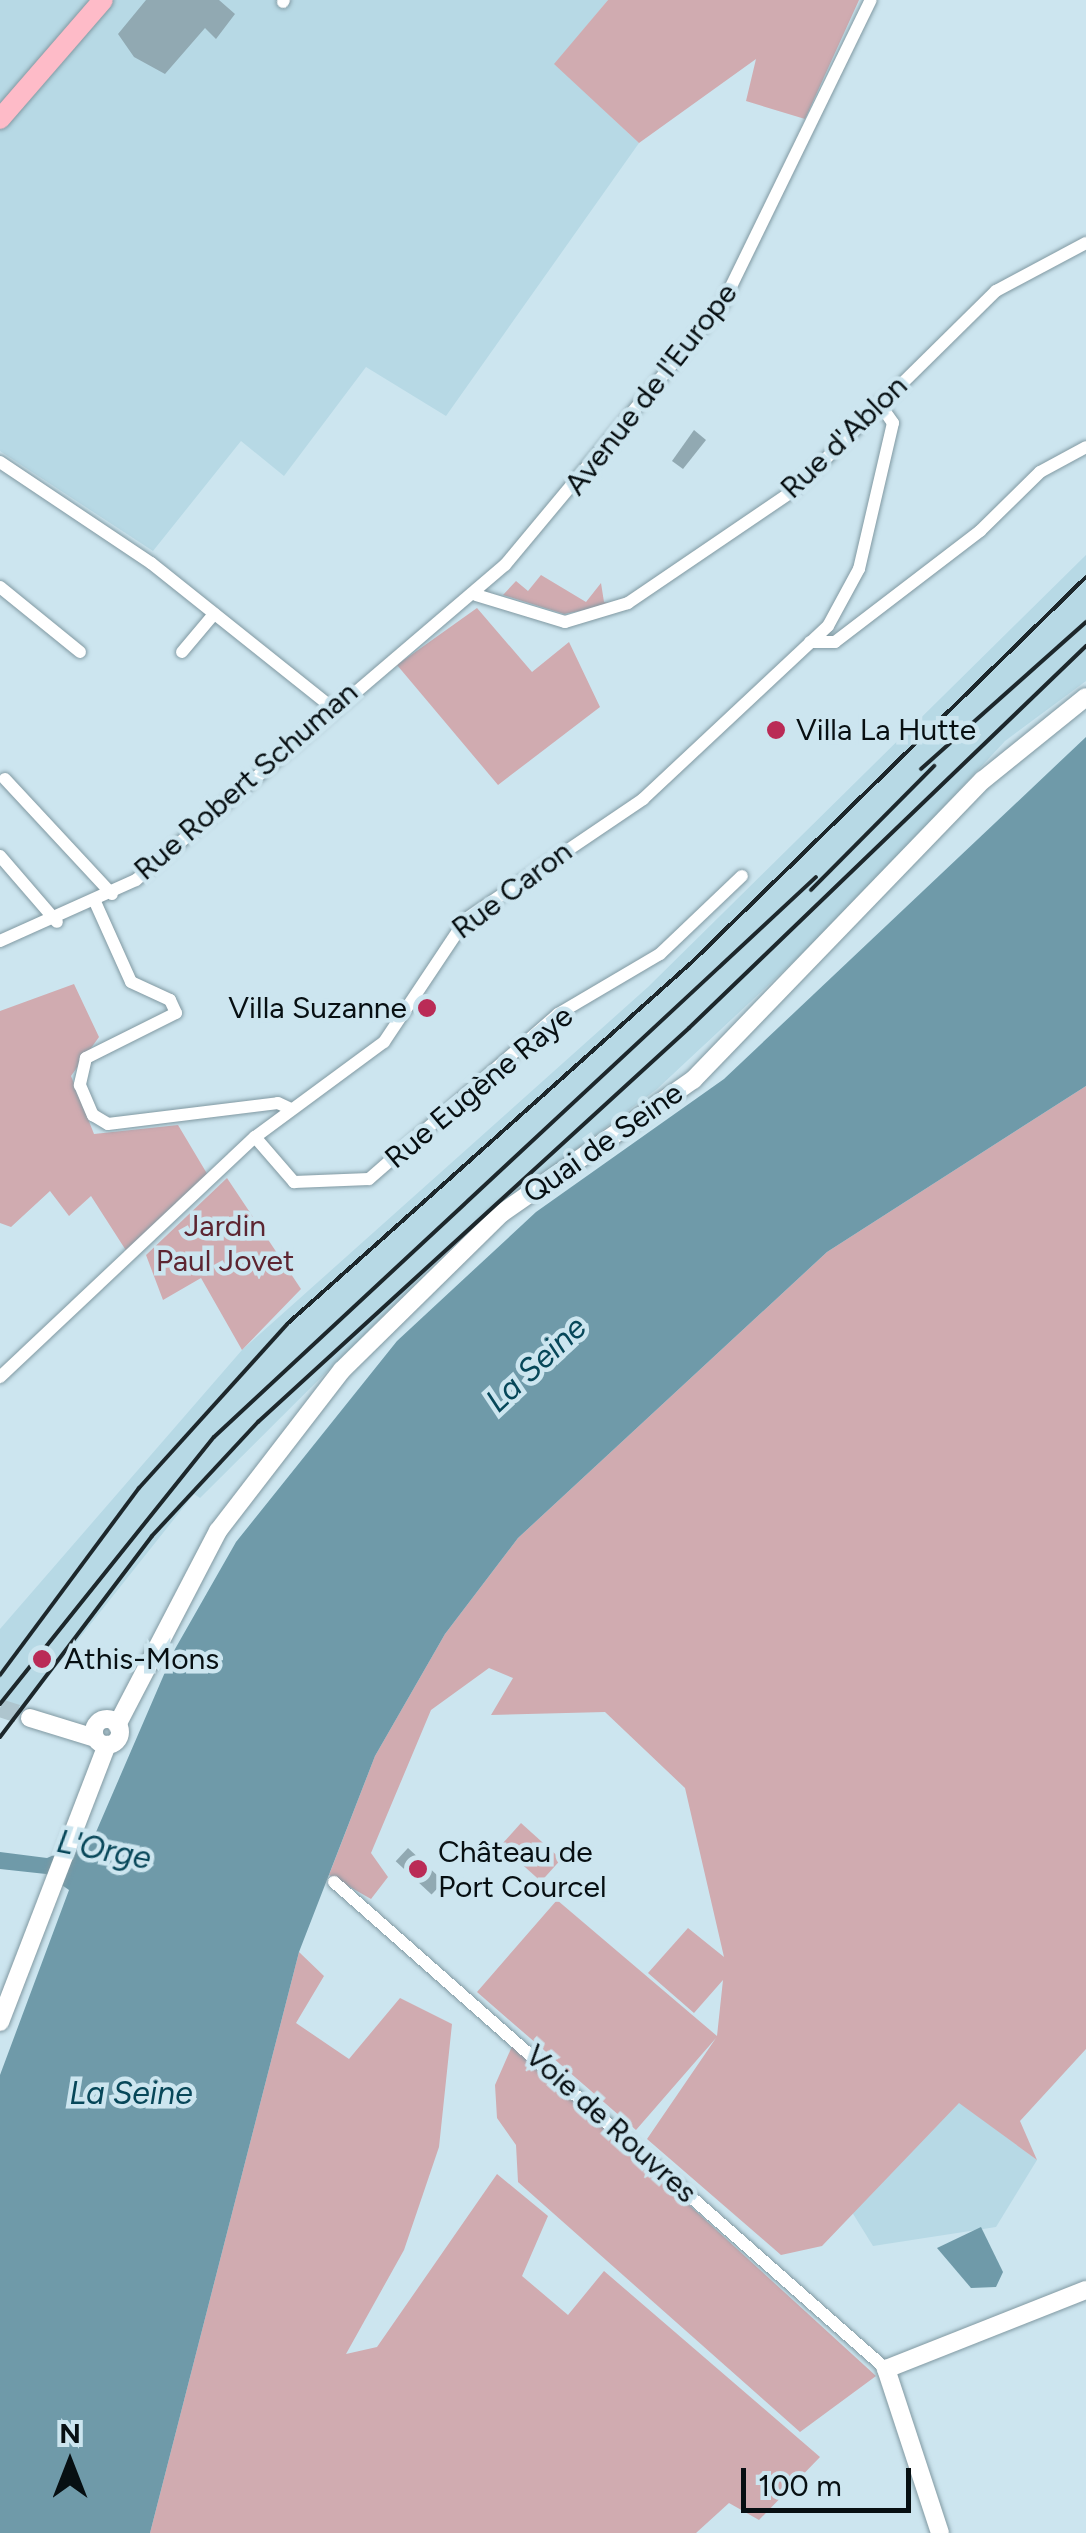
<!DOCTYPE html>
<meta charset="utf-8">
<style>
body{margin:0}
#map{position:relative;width:1086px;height:2533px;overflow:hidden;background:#cce5ef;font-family:Figtree,sans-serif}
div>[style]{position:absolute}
.built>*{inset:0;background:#b7d9e5}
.green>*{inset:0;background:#d0abb0;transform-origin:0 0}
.water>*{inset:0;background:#6f9aa9}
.building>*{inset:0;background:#91a9b2;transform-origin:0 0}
.secondary-tunnel>*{height:18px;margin-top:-9px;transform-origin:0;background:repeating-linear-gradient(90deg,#aec5ce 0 18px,transparent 0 27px)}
.roads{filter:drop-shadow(0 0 2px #8199a2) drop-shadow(0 0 2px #8199a2)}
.street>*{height:12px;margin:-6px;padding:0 6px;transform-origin:6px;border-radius:6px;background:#fff}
.secondary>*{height:18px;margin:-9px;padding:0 9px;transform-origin:9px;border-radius:9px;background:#fff}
.secondary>.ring{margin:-9px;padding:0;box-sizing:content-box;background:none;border:18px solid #fff;border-radius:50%}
.primary>*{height:20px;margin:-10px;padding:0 10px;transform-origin:10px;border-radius:10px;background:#febbc8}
.rail>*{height:4px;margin:-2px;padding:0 2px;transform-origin:2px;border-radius:2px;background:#1d272b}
.dots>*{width:28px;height:28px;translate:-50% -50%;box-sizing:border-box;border:5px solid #cce5ef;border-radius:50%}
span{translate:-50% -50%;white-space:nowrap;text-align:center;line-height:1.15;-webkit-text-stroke:9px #cce5ef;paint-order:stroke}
.street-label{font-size:30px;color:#070f12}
.poi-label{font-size:30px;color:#070f12}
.left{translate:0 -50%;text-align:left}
.right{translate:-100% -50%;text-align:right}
.park-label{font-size:30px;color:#5d2531}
.water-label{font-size:32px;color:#074759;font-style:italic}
.north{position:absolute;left:20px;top:2413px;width:100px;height:100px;-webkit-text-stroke:8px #cce5ef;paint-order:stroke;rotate:0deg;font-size:28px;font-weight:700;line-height:40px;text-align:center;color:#070f12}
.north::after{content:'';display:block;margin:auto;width:35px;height:45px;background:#070f12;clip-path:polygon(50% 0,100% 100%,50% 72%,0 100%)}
.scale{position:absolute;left:741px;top:2468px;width:170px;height:45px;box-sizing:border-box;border:5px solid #070f12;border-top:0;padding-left:12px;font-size:30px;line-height:35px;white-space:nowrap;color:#070f12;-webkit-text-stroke:8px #cce5ef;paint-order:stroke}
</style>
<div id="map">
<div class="built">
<div style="clip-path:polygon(0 0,608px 0,555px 64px,639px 143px,446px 416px,366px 367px,284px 476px,241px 441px,153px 551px,0 451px)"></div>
<div style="clip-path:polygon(1086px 555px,1086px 681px,1005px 741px,839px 919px,657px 1089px,470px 1229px,200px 1498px,194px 1494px,23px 1709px,0 1700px,0 1629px,242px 1350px,648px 987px)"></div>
<div style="clip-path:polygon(959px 2102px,1037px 2160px,996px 2227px,873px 2246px,850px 2209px)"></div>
</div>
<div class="green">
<div style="clip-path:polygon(608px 0,859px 0,805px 119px,746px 101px,756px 59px,639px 143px,554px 64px)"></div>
<div style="clip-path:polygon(541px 575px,586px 602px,601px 583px,604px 602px,615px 604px,564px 614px,503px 595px,516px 581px,528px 591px)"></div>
<div style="clip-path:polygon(477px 608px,532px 672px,569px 642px,600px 707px,498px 785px,397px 665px)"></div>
<div style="clip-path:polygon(74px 984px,99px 1037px,71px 1076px,94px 1134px,178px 1125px,209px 1177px,127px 1252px,91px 1196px,69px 1216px,50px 1191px,11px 1227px,0 1223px,0 1011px)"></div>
<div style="clip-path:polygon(1086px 1086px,1086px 2049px,1020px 2121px,1037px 2160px,959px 2103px,822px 2246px,781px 2255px,647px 2139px,716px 2038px,636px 2130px,477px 1992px,557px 1900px,717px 2036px,723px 1980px,694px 2013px,648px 1973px,688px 1928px,724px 1957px,685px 1788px,605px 1712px,491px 1715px,513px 1678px,489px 1668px,431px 1710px,371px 1853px,388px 1877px,371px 1899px,329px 1875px,375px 1756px,445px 1634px,518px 1538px,827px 1252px)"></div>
<div style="clip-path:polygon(227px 1178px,301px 1289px,242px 1350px,201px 1278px,163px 1300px,146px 1255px)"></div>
<div style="left:521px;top:1823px;width:54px;height:30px;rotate:42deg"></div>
<div style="clip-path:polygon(299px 1952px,324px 1976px,296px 2023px,349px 2059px,400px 1998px,452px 2024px,439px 2147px,404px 2250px,346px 2354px,377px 2347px,497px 2174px,548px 2216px,522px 2276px,568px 2315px,604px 2271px,820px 2457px,759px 2520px,729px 2503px,696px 2533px,150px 2533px)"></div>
<div style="clip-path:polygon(513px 2044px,876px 2376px,800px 2432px,518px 2182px,516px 2145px,497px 2118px,495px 2085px)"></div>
</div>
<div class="water">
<div style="clip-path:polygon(1086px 737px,1086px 1086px,827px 1252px,518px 1538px,445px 1634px,375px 1756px,299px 1952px,150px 2533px,0 2533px,0 2075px,69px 1890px,46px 1874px,0 1869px,0 1852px,47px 1858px,93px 1839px,175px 1649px,236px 1542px,397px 1341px,536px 1212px,724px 1079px)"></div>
<div style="clip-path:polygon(981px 2227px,1003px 2272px,996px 2287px,971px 2288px,937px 2248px)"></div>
</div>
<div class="building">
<div style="clip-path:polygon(146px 0,219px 0,235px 14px,216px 39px,205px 28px,165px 74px,134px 57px,118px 34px)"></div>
<div style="clip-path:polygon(694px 430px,706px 440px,683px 469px,672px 461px)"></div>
<div style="left:408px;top:1848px;width:49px;height:18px;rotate:43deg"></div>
</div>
<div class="secondary-tunnel">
<div style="left:0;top:1708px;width:32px;rotate:18deg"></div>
</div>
<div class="roads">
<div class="street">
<div style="left:283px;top:2px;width:2px;rotate:-63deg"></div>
<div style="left:0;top:462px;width:182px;rotate:33.8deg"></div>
<div style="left:151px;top:563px;width:229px;rotate:38.6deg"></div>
<div style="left:0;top:587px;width:103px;rotate:39.1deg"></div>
<div style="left:476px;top:595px;width:93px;rotate:16.9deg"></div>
<div style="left:565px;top:622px;width:66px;rotate:-16.8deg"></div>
<div style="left:628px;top:603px;width:199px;rotate:-34.2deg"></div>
<div style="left:793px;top:491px;width:285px;rotate:-44.6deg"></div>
<div style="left:996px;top:291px;width:102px;rotate:-28.1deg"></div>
<div style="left:810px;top:642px;width:25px"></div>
<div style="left:835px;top:642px;width:183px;rotate:-37.4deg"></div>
<div style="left:980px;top:531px;width:84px;rotate:-44.5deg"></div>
<div style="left:1040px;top:472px;width:52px;rotate:-28.5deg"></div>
<div style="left:182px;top:652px;width:50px;rotate:-49.9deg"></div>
<div style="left:5px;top:779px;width:157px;rotate:47.1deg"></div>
<div style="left:0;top:856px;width:87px;rotate:49.2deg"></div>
<div style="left:96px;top:904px;width:85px;rotate:65.8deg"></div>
<div style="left:131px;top:982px;width:43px;rotate:24.8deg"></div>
<div style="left:170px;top:1000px;width:14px;rotate:65deg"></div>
<div style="left:176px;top:1013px;width:101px;rotate:153.4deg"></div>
<div style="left:86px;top:1058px;width:28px;rotate:103deg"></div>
<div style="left:80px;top:1085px;width:33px;rotate:67deg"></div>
<div style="left:93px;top:1115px;width:17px;rotate:31deg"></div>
<div style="left:108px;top:1124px;width:171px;rotate:-7deg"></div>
<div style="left:278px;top:1103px;width:14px;rotate:25deg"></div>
<div style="left:0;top:941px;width:149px;rotate:-24.2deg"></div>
<div style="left:136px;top:880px;width:485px;rotate:-40.5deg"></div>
<div style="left:505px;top:565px;width:339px;rotate:-50.2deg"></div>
<div style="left:722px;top:305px;width:339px;rotate:-64deg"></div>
<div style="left:255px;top:1137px;width:60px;rotate:49.1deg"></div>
<div style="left:294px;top:1182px;width:75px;rotate:-2.3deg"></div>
<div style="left:369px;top:1179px;width:251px;rotate:-41.1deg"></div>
<div style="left:558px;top:1014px;width:118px;rotate:-30.5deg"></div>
<div style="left:660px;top:954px;width:113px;rotate:-43.6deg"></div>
<div style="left:0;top:1377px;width:350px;rotate:-43.3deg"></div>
<div style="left:255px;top:1137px;width:160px;rotate:-36.4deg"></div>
<div style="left:384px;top:1042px;width:148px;rotate:-56.3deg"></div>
<div style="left:466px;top:919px;width:214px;rotate:-34.1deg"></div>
<div style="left:643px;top:799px;width:253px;rotate:-43.1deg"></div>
<div style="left:828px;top:626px;width:65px;rotate:-61.5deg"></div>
<div style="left:859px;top:569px;width:150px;rotate:-76.9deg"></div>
<div style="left:893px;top:423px;width:24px;rotate:-125deg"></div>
<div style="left:334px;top:1882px;width:736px;rotate:41.42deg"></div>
</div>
<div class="secondary">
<div style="left:30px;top:1718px;width:68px;rotate:17.1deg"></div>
<div class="ring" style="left:94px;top:1719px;width:8px;height:8px"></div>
<div style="left:117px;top:1725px;width:219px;rotate:-62.5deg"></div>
<div style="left:218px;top:1531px;width:203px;rotate:-52.4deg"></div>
<div style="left:342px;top:1370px;width:224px;rotate:-44.5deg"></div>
<div style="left:502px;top:1213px;width:233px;rotate:-34.9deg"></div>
<div style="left:693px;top:1080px;width:417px;rotate:-46deg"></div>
<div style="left:983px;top:780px;width:132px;rotate:-38.9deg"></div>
<div style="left:0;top:2022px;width:297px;rotate:-68.9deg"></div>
<div style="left:940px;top:2533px;width:173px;rotate:-108.2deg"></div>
<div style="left:886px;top:2369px;width:215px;rotate:-21.6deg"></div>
</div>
<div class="primary">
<div style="left:0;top:119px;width:157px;rotate:-49.1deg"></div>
</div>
</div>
<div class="rail">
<div style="left:921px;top:769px;width:221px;rotate:-41.7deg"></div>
<div style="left:811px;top:890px;width:175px;rotate:-45.2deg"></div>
<div style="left:0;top:1675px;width:233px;rotate:-53.4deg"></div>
<div style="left:139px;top:1488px;width:221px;rotate:-47.9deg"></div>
<div style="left:287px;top:1324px;width:543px;rotate:-41.79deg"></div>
<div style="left:692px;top:962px;width:551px;rotate:-44.34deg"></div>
<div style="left:0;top:1704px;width:342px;rotate:-51.3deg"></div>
<div style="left:214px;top:1437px;width:822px;rotate:-42.93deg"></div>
<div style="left:0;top:1737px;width:252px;rotate:-52.9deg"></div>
<div style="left:152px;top:1536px;width:156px;rotate:-47.1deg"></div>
<div style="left:258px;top:1422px;width:584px;rotate:-42.43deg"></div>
<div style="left:689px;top:1028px;width:551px;rotate:-43.9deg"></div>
</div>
<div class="dots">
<div style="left:776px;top:730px;background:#ba2b56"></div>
<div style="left:427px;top:1008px;background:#ba2b56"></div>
<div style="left:42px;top:1659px;background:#ba2b56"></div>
<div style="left:418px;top:1869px;background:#ba2b56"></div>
</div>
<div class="street-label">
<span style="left:651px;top:389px;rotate:-52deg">Avenue de l'Europe</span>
<span style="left:844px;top:437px;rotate:-44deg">Rue d'Ablon</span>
<span style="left:246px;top:781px;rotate:-41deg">Rue Robert Schuman</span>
<span style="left:512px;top:890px;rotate:-37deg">Rue Caron</span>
<span style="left:479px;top:1087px;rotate:-40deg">Rue Eugène Raye</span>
<span style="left:603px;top:1143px;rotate:-35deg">Quai de Seine</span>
<span style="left:611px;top:2124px;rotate:42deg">Voie de Rouvres</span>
</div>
<div class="poi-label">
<span class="left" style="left:796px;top:730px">Villa La Hutte</span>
<span class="right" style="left:407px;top:1008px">Villa Suzanne</span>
<span class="left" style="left:64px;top:1659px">Athis-Mons</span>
<span class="left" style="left:438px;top:1869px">Château de<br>Port Courcel</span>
</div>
<div class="park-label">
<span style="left:225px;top:1243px">Jardin<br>Paul Jovet</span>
</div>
<div class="water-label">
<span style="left:536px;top:1364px;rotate:-43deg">La Seine</span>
<span style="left:104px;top:1850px;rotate:11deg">L'Orge</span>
<span style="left:131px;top:2093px">La Seine</span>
</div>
<div class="north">N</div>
<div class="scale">100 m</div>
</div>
